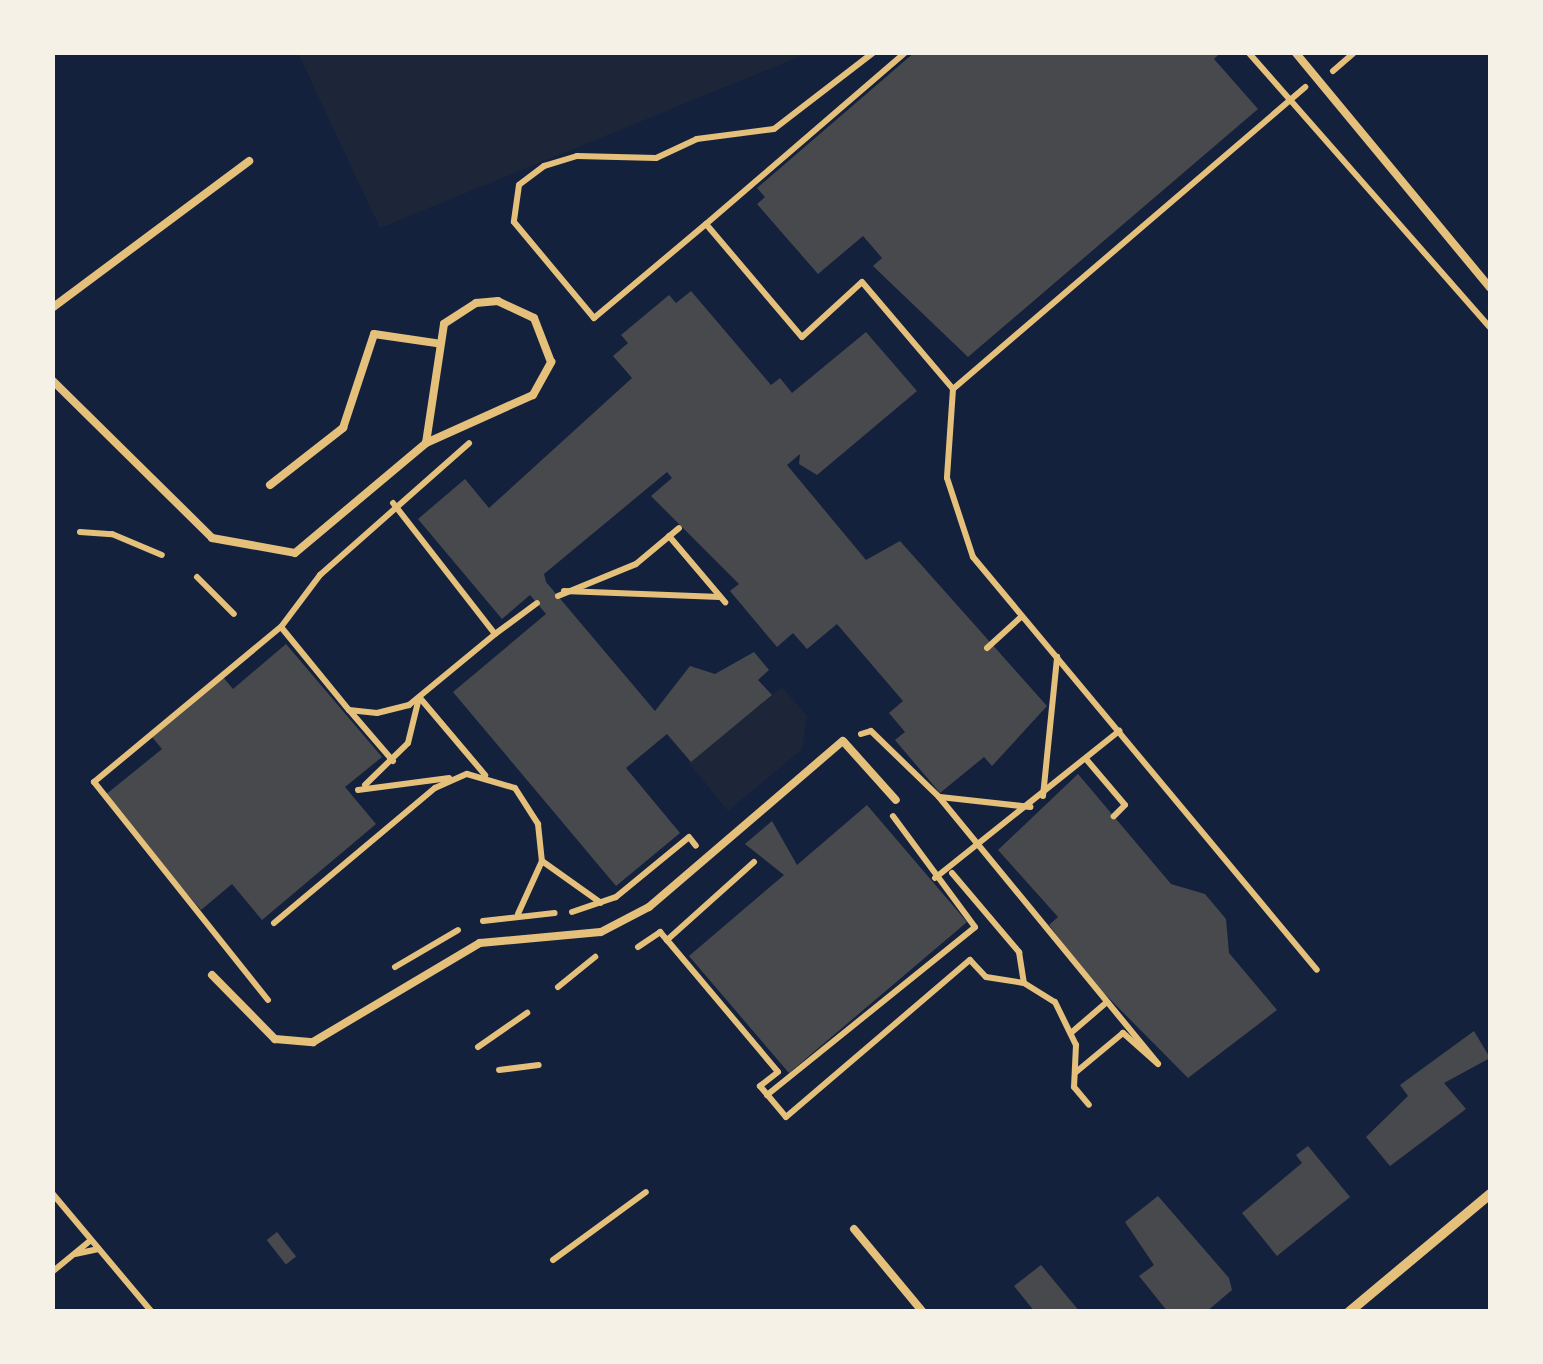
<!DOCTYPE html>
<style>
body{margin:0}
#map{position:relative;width:1543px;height:1364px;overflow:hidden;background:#14213d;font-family:"Work Sans",sans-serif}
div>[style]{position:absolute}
.green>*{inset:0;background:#1d2539}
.building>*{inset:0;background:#48494c;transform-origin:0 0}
.path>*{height:6px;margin:-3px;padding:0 3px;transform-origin:3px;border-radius:3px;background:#e5c07b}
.service>*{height:8px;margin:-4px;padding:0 4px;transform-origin:4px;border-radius:4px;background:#e5c07b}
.minor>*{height:10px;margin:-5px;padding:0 5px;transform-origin:5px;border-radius:5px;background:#e5c07b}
span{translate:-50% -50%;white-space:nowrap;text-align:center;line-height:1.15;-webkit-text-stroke:10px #f6f1e7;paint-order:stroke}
.frame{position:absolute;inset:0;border:55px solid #f6f1e7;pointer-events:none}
</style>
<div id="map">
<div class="green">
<div style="clip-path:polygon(298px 53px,808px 53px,380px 228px)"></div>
<div style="clip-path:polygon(782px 687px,807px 716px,802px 749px,728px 811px,689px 763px)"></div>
</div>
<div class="building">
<div style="clip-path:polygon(915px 52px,1221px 52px,1214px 59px,1258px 109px,968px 357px,873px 266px,882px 258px,863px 236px,818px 274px,757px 204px,765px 197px,757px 188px)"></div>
<div style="clip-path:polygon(691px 291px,771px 385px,780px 378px,792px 393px,866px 332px,917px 391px,817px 475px,799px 464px,800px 454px,787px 465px,866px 560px,900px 541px,1047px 706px,992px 766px,984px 757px,940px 793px,895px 740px,905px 732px,889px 713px,903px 701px,837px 624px,807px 649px,793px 633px,777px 647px,730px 591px,739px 584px,651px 496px,672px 478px,667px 472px,544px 574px,546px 582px,655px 711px,690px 666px,715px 674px,754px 652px,769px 670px,758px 680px,772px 695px,691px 762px,667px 734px,626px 768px,680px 833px,616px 886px,453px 692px,546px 614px,530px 595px,502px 619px,418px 519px,465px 479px,489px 508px,632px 378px,613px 356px,628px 343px,621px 335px,669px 295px,676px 303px)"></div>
<div style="clip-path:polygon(286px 644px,382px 757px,345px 787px,376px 824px,262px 920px,232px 884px,201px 910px,104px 796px,162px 749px,152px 737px,223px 677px,233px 689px)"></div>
<div style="clip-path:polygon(1078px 774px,1171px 884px,1205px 894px,1226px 919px,1229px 953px,1277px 1010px,1188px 1078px,1089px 978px,1049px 925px,1058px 917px,998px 850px)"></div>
<div style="clip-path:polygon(867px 805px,967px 922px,789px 1073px,689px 956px,784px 875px,745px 844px,772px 821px,797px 865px)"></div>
<div style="clip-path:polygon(1474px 1031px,1490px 1058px,1444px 1083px,1466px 1109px,1390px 1166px,1366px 1137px,1408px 1096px,1400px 1085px)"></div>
<div style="clip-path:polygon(1308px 1146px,1350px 1197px,1277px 1256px,1242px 1213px,1302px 1163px,1296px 1155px)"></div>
<div style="clip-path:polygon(1158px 1196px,1229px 1278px,1232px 1290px,1206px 1312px,1168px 1312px,1139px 1276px,1154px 1265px,1125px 1222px)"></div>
<div style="left:277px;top:1232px;width:31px;height:13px;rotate:52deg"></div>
<div style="clip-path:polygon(1041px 1265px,1080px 1312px,1035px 1312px,1014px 1286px)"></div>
</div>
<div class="path">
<div style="left:874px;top:52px;width:126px;rotate:142.4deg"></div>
<div style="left:774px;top:129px;width:78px;rotate:172.6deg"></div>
<div style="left:697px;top:139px;width:45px;rotate:155.1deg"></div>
<div style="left:656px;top:158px;width:79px;rotate:-178.5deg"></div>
<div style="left:577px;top:156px;width:34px;rotate:163deg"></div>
<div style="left:544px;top:166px;width:31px;rotate:143deg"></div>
<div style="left:519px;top:185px;width:37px;rotate:98deg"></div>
<div style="left:514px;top:222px;width:125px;rotate:50.2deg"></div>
<div style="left:594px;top:318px;width:146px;rotate:-40deg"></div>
<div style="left:706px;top:224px;width:148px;rotate:49.7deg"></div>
<div style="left:802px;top:337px;width:81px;rotate:-42.5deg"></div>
<div style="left:862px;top:282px;width:140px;rotate:49.6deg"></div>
<div style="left:953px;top:389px;width:89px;rotate:93.9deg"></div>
<div style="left:947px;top:478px;width:83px;rotate:71.8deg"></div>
<div style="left:973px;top:557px;width:537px;rotate:50.21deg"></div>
<div style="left:1248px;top:52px;width:366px;rotate:48.7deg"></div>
<div style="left:1333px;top:71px;width:29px;rotate:-41deg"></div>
<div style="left:706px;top:224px;width:264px;rotate:-40.7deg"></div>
<div style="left:953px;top:389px;width:464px;rotate:-40.6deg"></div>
<div style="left:80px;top:532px;width:32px;rotate:4deg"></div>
<div style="left:112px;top:534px;width:54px;rotate:22.8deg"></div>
<div style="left:669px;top:536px;width:87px;rotate:49.7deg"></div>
<div style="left:197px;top:577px;width:52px;rotate:45deg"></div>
<div style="left:564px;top:591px;width:156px;rotate:2.2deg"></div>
<div style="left:558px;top:596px;width:84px;rotate:-22.3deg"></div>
<div style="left:636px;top:564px;width:56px;rotate:-39.9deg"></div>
<div style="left:281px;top:627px;width:107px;rotate:50.7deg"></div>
<div style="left:349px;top:710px;width:28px;rotate:6deg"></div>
<div style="left:377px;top:713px;width:33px;rotate:-14deg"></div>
<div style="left:409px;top:705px;width:112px;rotate:-39.5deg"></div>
<div style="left:495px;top:634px;width:166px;rotate:-127.9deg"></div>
<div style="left:495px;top:634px;width:52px;rotate:-36.4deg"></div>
<div style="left:987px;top:648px;width:47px;rotate:-42.4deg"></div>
<div style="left:420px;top:698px;width:101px;rotate:49.8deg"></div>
<div style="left:350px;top:711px;width:66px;rotate:49.3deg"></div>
<div style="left:861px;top:734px;width:10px;rotate:-17deg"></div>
<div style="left:871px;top:731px;width:95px;rotate:44.1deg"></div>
<div style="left:939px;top:797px;width:345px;rotate:50.6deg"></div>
<div style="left:1158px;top:1064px;width:47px;rotate:-138.5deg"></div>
<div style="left:1123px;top:1033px;width:61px;rotate:140.3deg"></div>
<div style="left:1086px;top:759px;width:60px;rotate:49.7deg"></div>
<div style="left:1125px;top:805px;width:16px;rotate:135deg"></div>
<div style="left:365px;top:785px;width:60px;rotate:-44.3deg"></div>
<div style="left:408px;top:743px;width:46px;rotate:-76.3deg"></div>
<div style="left:358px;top:790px;width:92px;rotate:-7.5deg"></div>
<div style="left:1043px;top:796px;width:140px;rotate:-84.2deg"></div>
<div style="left:940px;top:797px;width:91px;rotate:6.3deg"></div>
<div style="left:542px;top:861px;width:72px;rotate:35.4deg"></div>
<div style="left:754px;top:862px;width:117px;rotate:138.1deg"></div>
<div style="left:667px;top:940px;width:172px;rotate:49.9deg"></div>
<div style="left:778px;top:1072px;width:23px;rotate:142deg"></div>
<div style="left:760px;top:1086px;width:40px;rotate:50deg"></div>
<div style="left:786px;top:1117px;width:242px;rotate:-40.5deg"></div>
<div style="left:970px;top:960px;width:23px;rotate:47deg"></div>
<div style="left:986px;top:977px;width:38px;rotate:9deg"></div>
<div style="left:1024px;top:983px;width:36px;rotate:32deg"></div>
<div style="left:1055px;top:1002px;width:48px;rotate:64deg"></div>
<div style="left:1076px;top:1045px;width:42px;rotate:92.7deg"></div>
<div style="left:1074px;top:1087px;width:23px;rotate:50deg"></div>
<div style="left:952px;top:873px;width:104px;rotate:49.7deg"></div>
<div style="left:1019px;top:952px;width:31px;rotate:81deg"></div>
<div style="left:935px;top:878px;width:236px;rotate:-38.6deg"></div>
<div style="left:572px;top:912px;width:46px;rotate:-18.8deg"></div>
<div style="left:616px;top:897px;width:94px;rotate:-39.4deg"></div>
<div style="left:689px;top:837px;width:11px;rotate:52deg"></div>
<div style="left:483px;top:921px;width:72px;rotate:-6.3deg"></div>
<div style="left:274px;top:923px;width:210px;rotate:-40deg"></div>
<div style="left:435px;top:788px;width:35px;rotate:-24deg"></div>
<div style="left:467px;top:774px;width:50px;rotate:16.3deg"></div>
<div style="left:515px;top:788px;width:43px;rotate:57.4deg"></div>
<div style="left:538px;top:824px;width:37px;rotate:84deg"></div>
<div style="left:542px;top:861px;width:58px;rotate:114.4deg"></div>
<div style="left:638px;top:947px;width:27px;rotate:-34deg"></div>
<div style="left:660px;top:932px;width:11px;rotate:49deg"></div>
<div style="left:395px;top:967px;width:73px;rotate:-30.4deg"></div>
<div style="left:558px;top:987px;width:48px;rotate:-39deg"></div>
<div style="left:268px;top:1000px;width:279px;rotate:-128.6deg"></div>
<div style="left:94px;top:782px;width:243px;rotate:-39.7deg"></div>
<div style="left:281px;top:627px;width:65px;rotate:-53.1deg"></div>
<div style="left:320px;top:575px;width:199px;rotate:-41.5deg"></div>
<div style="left:1072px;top:1032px;width:46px;rotate:-40.6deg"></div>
<div style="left:478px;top:1047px;width:60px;rotate:-34.8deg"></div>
<div style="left:499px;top:1070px;width:40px;rotate:-7.1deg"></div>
<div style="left:767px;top:1095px;width:267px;rotate:-38.9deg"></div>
<div style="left:975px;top:927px;width:138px;rotate:-126.5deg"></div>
<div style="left:52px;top:1193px;width:155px;rotate:50deg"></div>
<div style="left:75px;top:1254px;width:24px;rotate:-12deg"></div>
<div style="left:553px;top:1260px;width:115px;rotate:-36.2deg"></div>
<div style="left:52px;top:1272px;width:50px;rotate:-39.4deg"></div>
</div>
<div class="service">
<div style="left:1295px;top:52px;width:306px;rotate:50.4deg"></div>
<div style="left:52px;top:308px;width:246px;rotate:-36.7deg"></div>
<div style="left:52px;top:380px;width:225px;rotate:44.6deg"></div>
<div style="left:212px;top:538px;width:84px;rotate:10.2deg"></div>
<div style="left:295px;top:553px;width:171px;rotate:-40deg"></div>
<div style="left:426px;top:443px;width:117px;rotate:-24.2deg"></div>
<div style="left:533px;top:395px;width:38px;rotate:-61deg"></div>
<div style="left:551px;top:362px;width:47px;rotate:-111.1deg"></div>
<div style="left:534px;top:318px;width:40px;rotate:-155deg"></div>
<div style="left:498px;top:301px;width:22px;rotate:175deg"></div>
<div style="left:476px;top:303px;width:38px;rotate:147deg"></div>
<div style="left:444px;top:324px;width:120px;rotate:98.6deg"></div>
<div style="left:270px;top:485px;width:93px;rotate:-38deg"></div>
<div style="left:343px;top:428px;width:99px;rotate:-71.7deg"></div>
<div style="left:374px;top:334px;width:63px;rotate:8.3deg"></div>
<div style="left:212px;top:975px;width:90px;rotate:45.5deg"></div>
<div style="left:275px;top:1039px;width:38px;rotate:5deg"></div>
<div style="left:313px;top:1042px;width:194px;rotate:-30.7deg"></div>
<div style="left:480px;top:943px;width:121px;rotate:-5.2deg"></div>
<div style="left:601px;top:932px;width:54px;rotate:-27.5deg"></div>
<div style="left:649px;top:907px;width:255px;rotate:-40.6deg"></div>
<div style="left:843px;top:741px;width:79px;rotate:48.1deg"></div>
<div style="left:854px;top:1229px;width:108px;rotate:50.3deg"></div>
</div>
<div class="minor">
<div style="left:1349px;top:1312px;width:184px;rotate:-39.9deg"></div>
</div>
<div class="frame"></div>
</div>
